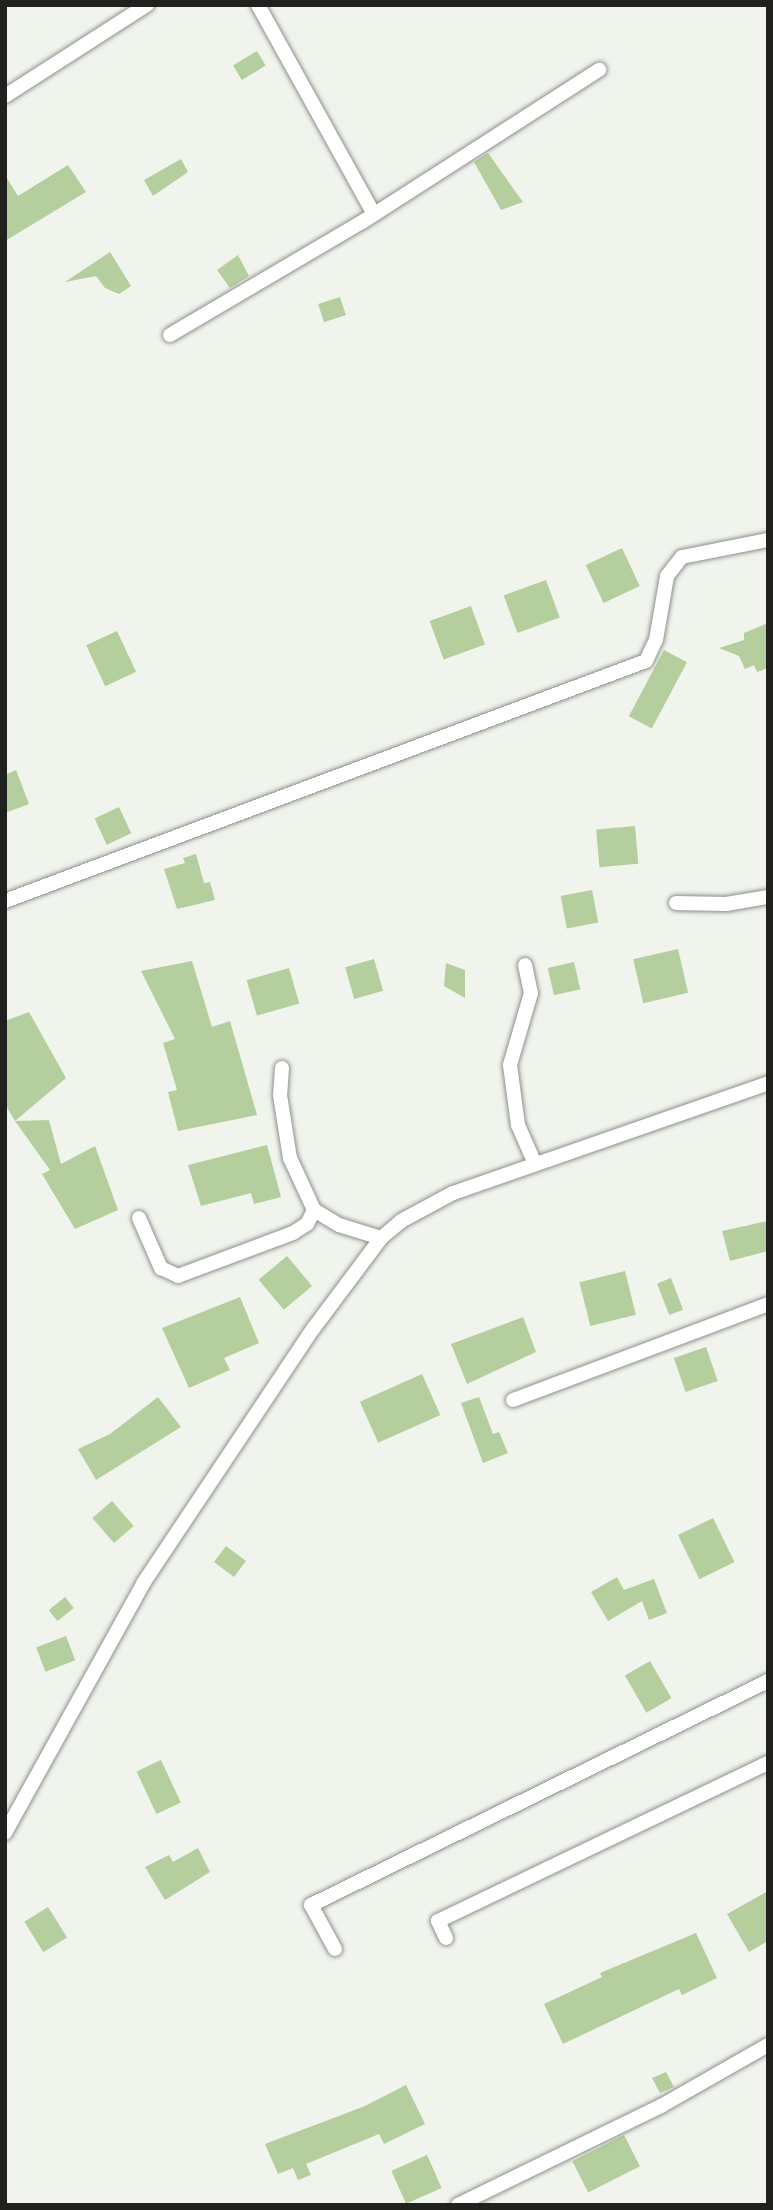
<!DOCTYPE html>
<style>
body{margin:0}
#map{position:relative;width:773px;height:2210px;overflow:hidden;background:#f0f4ed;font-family:Manrope,sans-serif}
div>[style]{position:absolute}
.building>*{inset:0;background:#b4cf9d;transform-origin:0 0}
.roads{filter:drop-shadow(0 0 2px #8d918b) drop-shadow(0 0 2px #8d918b)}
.street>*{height:14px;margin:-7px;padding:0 7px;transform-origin:7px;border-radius:7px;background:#fff}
span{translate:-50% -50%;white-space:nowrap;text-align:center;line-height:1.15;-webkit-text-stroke:6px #fff;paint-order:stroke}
.frame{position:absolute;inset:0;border:7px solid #20211f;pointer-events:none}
</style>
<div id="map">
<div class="building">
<div style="left:257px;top:51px;width:17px;height:28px;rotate:59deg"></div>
<div style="clip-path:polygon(488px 153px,523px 202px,501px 210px,474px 162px)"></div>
<div style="clip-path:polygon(181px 159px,188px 172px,153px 196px,144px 180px)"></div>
<div style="clip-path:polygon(68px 165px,86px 192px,5px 241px,5px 175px,18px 196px)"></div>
<div style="clip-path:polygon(110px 252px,131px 286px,119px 294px,105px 288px,96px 276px,65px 282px)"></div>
<div style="clip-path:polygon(238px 255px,249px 276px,230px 288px,217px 270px)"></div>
<div style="left:340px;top:297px;width:19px;height:23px;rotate:72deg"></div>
<div style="left:622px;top:548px;width:42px;height:40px;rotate:65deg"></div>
<div style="left:546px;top:580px;width:40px;height:45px;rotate:70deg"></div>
<div style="left:471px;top:606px;width:41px;height:44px;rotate:70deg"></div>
<div style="clip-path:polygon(768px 623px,768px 668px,757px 672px,754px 665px,745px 669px,739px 656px,719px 648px,744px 640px,744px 633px)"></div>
<div style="left:117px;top:631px;width:45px;height:34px;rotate:65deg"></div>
<div style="left:664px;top:650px;width:26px;height:75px;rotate:28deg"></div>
<div style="clip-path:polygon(16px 770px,29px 804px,5px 813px,5px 775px)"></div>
<div style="left:119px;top:807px;width:29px;height:27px;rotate:65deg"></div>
<div style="left:635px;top:826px;width:38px;height:39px;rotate:85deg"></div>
<div style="clip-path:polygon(196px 854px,204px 883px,210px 882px,215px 900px,177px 909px,164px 869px,185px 863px,183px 858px)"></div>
<div style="left:592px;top:890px;width:33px;height:32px;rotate:79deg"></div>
<div style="left:678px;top:949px;width:45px;height:46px;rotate:77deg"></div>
<div style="left:374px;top:959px;width:33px;height:30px;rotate:74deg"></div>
<div style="clip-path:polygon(192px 961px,212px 1027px,230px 1021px,257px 1115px,178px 1131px,168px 1092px,177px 1090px,163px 1043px,175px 1039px,141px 971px)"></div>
<div style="left:574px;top:962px;width:28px;height:27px;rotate:77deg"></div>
<div style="clip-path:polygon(446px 963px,465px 970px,465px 998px,444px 986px)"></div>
<div style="left:289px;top:968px;width:37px;height:44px;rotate:74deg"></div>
<div style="clip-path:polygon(29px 1012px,66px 1078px,15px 1121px,5px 1104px,5px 1021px)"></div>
<div style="clip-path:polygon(49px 1120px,61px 1164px,95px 1146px,118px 1210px,75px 1229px,42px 1174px,50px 1170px,15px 1121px)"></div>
<div style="clip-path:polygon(267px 1145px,281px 1197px,254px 1204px,251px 1193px,201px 1206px,188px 1165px)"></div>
<div style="clip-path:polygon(768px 1221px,768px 1251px,730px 1261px,722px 1231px)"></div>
<div style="left:287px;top:1256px;width:39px;height:37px;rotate:50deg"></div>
<div style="left:625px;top:1271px;width:45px;height:47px;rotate:76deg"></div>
<div style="left:671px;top:1278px;width:34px;height:15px;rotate:69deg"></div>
<div style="clip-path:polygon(240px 1297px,259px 1343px,224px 1358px,230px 1370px,189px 1388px,162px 1328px)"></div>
<div style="clip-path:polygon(523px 1317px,536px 1352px,467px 1384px,451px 1344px)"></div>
<div style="left:706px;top:1347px;width:36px;height:34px;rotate:71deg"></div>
<div style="left:422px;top:1374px;width:45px;height:68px;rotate:66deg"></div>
<div style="clip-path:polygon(158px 1397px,181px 1427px,96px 1480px,78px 1449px,110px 1434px)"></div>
<div style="clip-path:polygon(479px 1397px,493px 1434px,499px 1432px,508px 1453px,483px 1463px,461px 1403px)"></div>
<div style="left:112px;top:1501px;width:33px;height:26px;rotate:49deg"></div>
<div style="left:713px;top:1518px;width:49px;height:39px;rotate:64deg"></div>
<div style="left:226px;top:1546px;width:25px;height:20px;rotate:37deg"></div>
<div style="clip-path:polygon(617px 1577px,624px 1590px,654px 1579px,667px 1613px,649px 1620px,642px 1601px,608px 1621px,591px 1592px)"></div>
<div style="left:65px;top:1597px;width:14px;height:21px;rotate:51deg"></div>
<div style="left:66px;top:1636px;width:26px;height:32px;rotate:69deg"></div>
<div style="left:650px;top:1661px;width:43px;height:29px;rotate:60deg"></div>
<div style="left:161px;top:1760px;width:47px;height:27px;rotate:65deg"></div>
<div style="clip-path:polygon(198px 1848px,210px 1872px,165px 1900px,145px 1867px,169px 1855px,173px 1862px)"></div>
<div style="clip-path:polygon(768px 1891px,768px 1941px,749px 1952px,727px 1914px)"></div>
<div style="left:48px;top:1907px;width:36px;height:28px;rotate:58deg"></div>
<div style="clip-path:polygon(696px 1933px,717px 1978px,682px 1995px,679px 1989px,563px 2044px,544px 2004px,602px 1977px,600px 1973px)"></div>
<div style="clip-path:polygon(666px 2072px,674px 2087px,660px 2093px,652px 2078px)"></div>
<div style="clip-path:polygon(406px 2085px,425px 2124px,384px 2144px,379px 2134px,306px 2164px,311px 2175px,298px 2180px,293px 2168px,278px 2174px,265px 2144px,365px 2106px)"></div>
<div style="left:624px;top:2135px;width:35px;height:58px;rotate:63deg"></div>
<div style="left:427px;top:2155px;width:36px;height:39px;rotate:66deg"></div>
</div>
<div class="roads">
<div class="street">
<div style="left:258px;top:5px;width:239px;rotate:61deg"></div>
<div style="left:5px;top:96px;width:169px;rotate:-32.7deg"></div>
<div style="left:170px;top:335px;width:223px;rotate:-30.5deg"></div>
<div style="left:362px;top:222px;width:282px;rotate:-32.7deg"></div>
<div style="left:5px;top:901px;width:684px;rotate:-20.53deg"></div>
<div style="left:646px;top:661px;width:23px;rotate:-65deg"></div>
<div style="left:656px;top:640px;width:65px;rotate:-80.2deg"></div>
<div style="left:667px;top:576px;width:24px;rotate:-52deg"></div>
<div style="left:682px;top:557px;width:88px;rotate:-11.2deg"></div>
<div style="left:676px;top:903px;width:50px;rotate:1.1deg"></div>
<div style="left:726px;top:904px;width:43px;rotate:-9.5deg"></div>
<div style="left:525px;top:965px;width:29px;rotate:78deg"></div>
<div style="left:531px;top:993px;width:75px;rotate:106.3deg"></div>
<div style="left:510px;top:1065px;width:61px;rotate:82.4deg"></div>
<div style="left:518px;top:1125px;width:43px;rotate:66.4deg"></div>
<div style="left:282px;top:1068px;width:27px;rotate:94deg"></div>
<div style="left:280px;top:1095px;width:64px;rotate:81deg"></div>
<div style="left:290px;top:1158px;width:57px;rotate:65.2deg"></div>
<div style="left:314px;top:1210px;width:29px;rotate:31deg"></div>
<div style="left:339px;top:1225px;width:44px;rotate:17.2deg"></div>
<div style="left:139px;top:1218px;width:55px;rotate:66.3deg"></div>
<div style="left:161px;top:1268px;width:19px;rotate:25deg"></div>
<div style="left:178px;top:1276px;width:123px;rotate:-20.5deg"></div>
<div style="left:293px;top:1233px;width:17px;rotate:-33deg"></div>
<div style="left:307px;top:1224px;width:16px;rotate:-63deg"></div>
<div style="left:513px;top:1400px;width:272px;rotate:-20.6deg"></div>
<div style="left:5px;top:1833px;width:287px;rotate:-61deg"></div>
<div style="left:144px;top:1582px;width:304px;rotate:-56.3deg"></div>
<div style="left:313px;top:1329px;width:114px;rotate:-53.2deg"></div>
<div style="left:381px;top:1238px;width:26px;rotate:-40deg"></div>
<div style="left:401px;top:1221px;width:59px;rotate:-28.3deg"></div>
<div style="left:453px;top:1193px;width:334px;rotate:-19.2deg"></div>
<div style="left:446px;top:1938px;width:19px;rotate:-115deg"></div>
<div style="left:438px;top:1921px;width:366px;rotate:-25.6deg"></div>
<div style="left:335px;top:1949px;width:50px;rotate:-118.6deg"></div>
<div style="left:311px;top:1905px;width:509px;rotate:-26.11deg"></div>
<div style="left:458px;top:2205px;width:226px;rotate:-26deg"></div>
<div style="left:661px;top:2106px;width:123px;rotate:-29.7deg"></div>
</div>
</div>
<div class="frame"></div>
</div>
